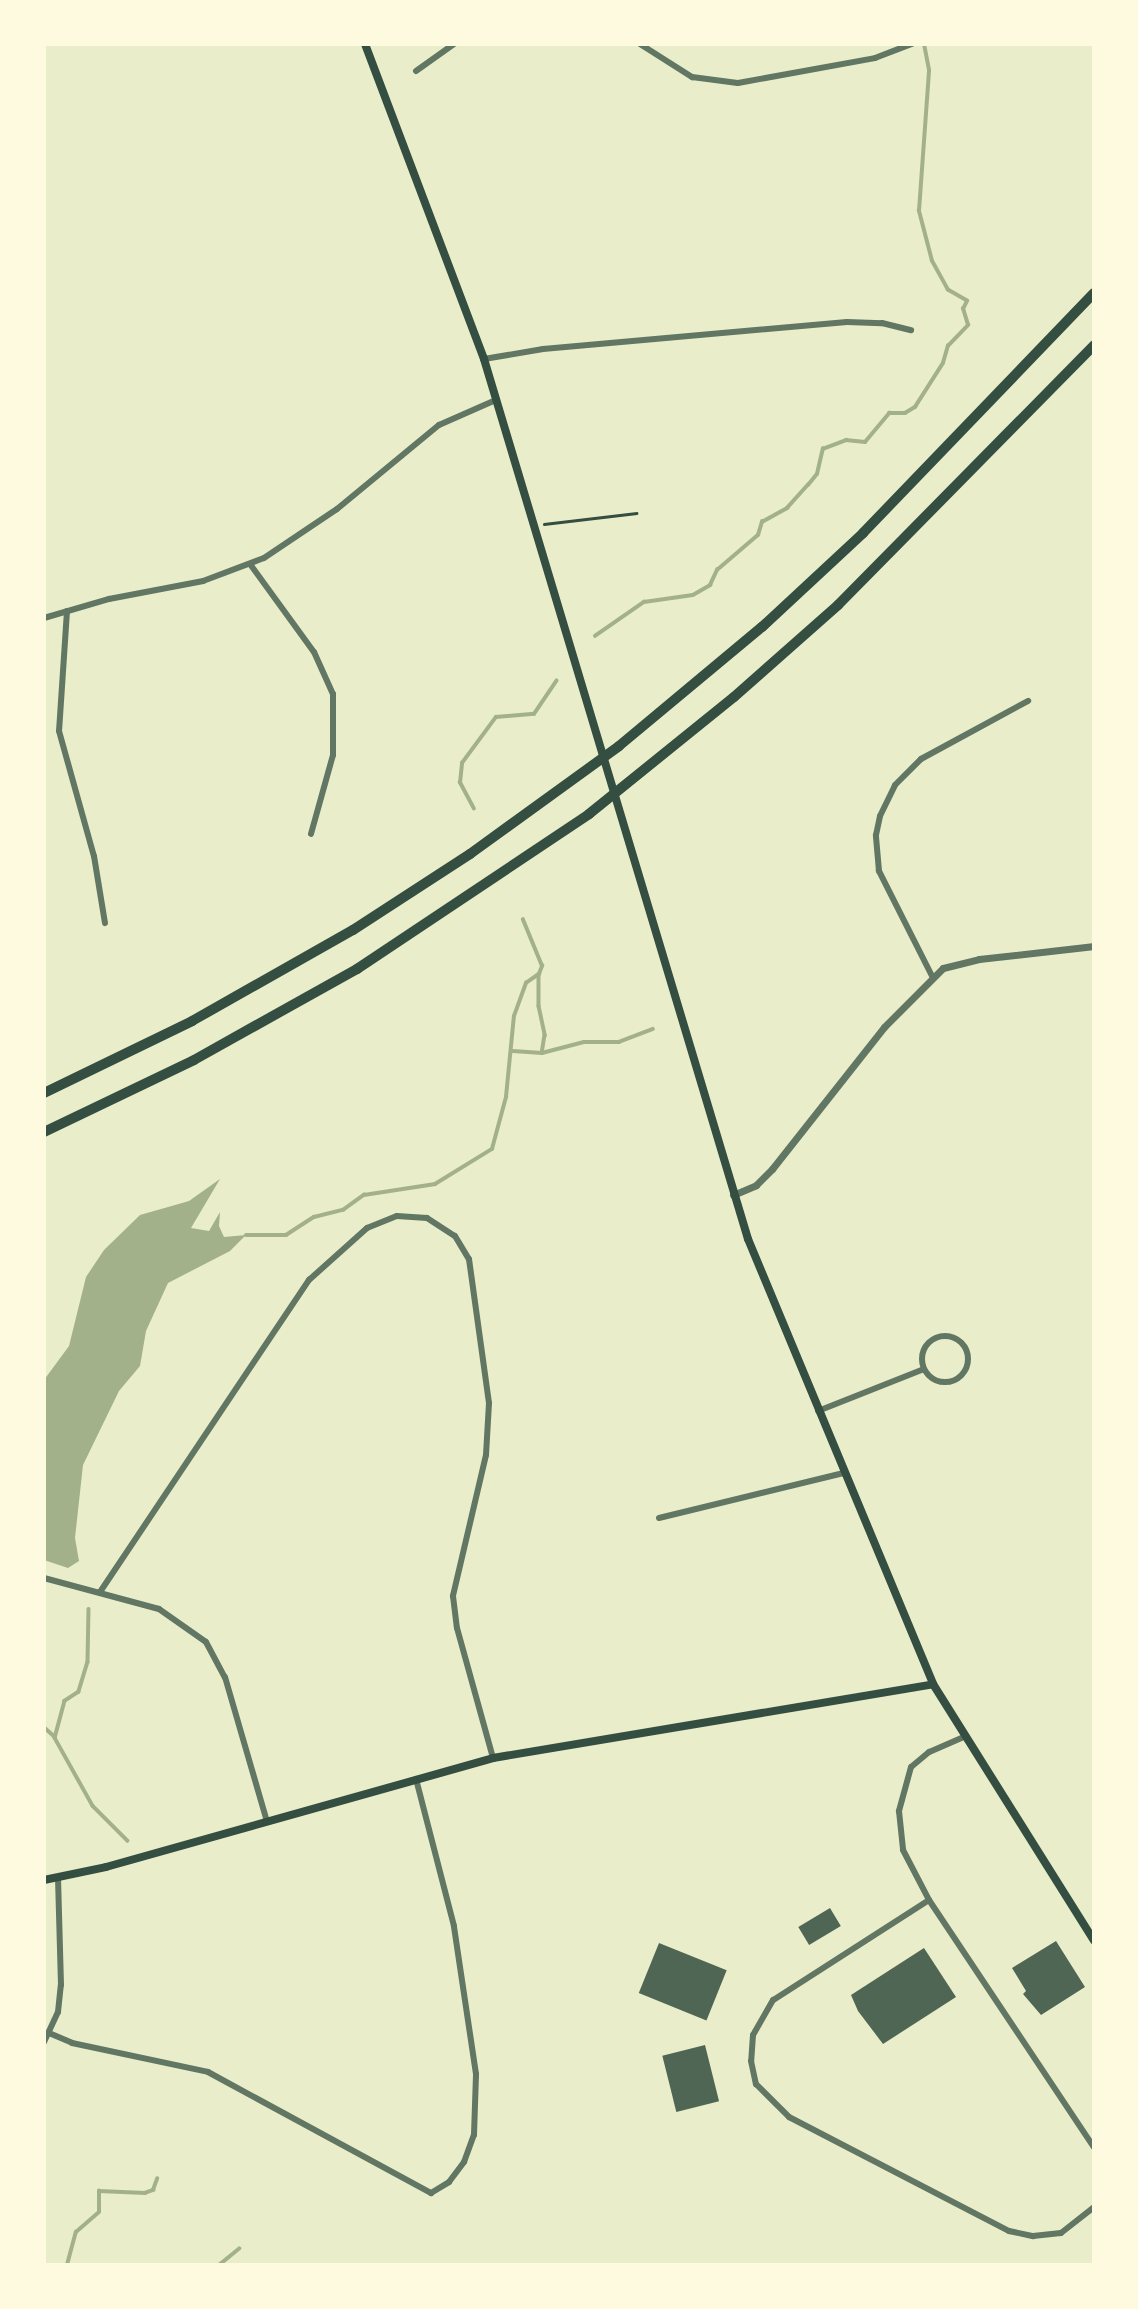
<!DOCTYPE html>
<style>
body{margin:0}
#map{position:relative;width:1138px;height:2309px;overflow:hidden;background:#e9edc9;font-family:"Archivo Narrow",sans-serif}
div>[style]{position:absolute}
.water>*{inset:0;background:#a3b18a}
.stream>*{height:3.5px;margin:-1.75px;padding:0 1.75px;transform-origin:1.75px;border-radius:1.75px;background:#a3b18a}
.building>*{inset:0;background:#4f6655;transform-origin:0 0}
.path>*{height:2.5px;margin:-1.25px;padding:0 1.25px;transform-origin:1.25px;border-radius:1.25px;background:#344e41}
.minor>*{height:6px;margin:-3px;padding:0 3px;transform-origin:3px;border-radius:3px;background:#617663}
.minor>.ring{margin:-3px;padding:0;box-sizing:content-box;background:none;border:6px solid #617663;border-radius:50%}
.tertiary>*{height:7px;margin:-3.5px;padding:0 3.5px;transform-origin:3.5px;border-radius:3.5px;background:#617663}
.secondary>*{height:8px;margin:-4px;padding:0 4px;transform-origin:4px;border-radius:4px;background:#344e41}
.motorway>*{height:10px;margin:-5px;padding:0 5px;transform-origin:5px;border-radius:5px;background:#344e41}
span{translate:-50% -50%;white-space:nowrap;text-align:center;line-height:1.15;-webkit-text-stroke:7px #fefae0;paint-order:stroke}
.frame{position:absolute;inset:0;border:46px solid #fefae0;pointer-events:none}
</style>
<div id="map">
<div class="water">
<div style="clip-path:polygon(220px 1179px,191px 1228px,209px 1231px,220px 1212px,219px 1226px,224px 1237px,246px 1235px,230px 1251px,168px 1283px,146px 1331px,140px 1366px,119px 1391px,83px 1465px,75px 1538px,79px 1561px,68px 1568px,44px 1560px,44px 1380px,69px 1346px,86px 1277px,104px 1250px,140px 1215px,189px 1201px)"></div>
</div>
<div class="stream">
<div style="left:595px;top:636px;width:60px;rotate:-34.8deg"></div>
<div style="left:644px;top:602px;width:49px;rotate:-8.1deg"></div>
<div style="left:693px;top:595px;width:20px;rotate:-30deg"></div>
<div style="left:710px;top:585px;width:17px;rotate:-65deg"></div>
<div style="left:717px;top:570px;width:54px;rotate:-40.5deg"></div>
<div style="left:758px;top:535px;width:14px;rotate:-73deg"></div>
<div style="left:762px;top:522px;width:29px;rotate:-29deg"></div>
<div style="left:787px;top:508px;width:31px;rotate:-48deg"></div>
<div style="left:808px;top:485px;width:14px;rotate:-51deg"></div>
<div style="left:817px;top:474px;width:26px;rotate:-77deg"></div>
<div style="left:823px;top:449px;width:25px;rotate:-21deg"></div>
<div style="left:846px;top:440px;width:19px;rotate:6deg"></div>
<div style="left:865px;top:442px;width:38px;rotate:-50deg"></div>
<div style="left:889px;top:413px;width:16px"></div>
<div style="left:905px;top:413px;width:12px;rotate:-31deg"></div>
<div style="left:915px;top:407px;width:52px;rotate:-57.5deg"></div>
<div style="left:943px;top:363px;width:18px;rotate:-74deg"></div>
<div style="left:948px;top:346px;width:29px;rotate:-46deg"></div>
<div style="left:968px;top:325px;width:17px;rotate:-107deg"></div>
<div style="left:963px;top:309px;width:9px;rotate:-63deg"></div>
<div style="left:967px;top:301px;width:22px;rotate:-150deg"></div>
<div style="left:948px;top:290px;width:33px;rotate:-119deg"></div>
<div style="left:932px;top:261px;width:52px;rotate:-104.6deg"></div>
<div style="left:919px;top:211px;width:141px;rotate:-85.9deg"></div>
<div style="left:929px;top:70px;width:26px;rotate:-101deg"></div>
<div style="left:474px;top:809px;width:30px;rotate:-118deg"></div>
<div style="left:460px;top:783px;width:20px;rotate:-84deg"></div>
<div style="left:462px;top:763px;width:57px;rotate:-53.5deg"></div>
<div style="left:496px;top:717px;width:38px;rotate:-5deg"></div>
<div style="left:534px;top:714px;width:40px;rotate:-56deg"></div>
<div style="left:539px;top:974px;width:32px;rotate:90deg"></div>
<div style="left:539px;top:1006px;width:30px;rotate:78deg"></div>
<div style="left:545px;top:1035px;width:18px;rotate:99deg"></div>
<div style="left:513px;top:1051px;width:29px;rotate:4deg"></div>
<div style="left:542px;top:1053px;width:43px;rotate:-14.7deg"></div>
<div style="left:584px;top:1042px;width:35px"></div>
<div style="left:619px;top:1042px;width:36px;rotate:-21deg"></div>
<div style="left:246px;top:1235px;width:40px"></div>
<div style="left:286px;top:1235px;width:33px;rotate:-33deg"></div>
<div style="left:314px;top:1217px;width:30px;rotate:-14deg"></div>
<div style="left:343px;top:1210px;width:26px;rotate:-36deg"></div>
<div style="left:364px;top:1195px;width:72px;rotate:-8.8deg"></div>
<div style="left:435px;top:1184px;width:67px;rotate:-31.6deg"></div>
<div style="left:492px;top:1149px;width:54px;rotate:-74.9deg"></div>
<div style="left:506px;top:1097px;width:81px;rotate:-84.4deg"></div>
<div style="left:514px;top:1016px;width:35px;rotate:-70deg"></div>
<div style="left:526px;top:983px;width:16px;rotate:-35deg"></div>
<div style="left:539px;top:974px;width:9px;rotate:-69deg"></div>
<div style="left:542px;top:966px;width:50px;rotate:-112.4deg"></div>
<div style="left:89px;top:1609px;width:53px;rotate:91.1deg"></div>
<div style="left:88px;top:1662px;width:31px;rotate:107deg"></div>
<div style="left:79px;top:1692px;width:17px;rotate:147deg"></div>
<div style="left:65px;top:1701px;width:38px;rotate:105deg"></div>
<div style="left:55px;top:1738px;width:78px;rotate:60.8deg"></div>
<div style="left:93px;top:1806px;width:49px;rotate:45deg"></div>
<div style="left:44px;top:1727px;width:15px;rotate:42deg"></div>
<div style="left:67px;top:2265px;width:34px;rotate:-75deg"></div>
<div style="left:76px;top:2232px;width:30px;rotate:-41deg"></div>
<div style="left:99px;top:2212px;width:21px;rotate:-90deg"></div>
<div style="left:99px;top:2191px;width:46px;rotate:2.5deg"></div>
<div style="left:145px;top:2193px;width:9px;rotate:-21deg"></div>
<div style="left:153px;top:2190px;width:12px;rotate:-70deg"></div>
<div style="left:219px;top:2265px;width:26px;rotate:-39deg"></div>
</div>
<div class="building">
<div style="left:830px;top:1908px;width:21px;height:37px;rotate:59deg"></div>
<div style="clip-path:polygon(1056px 1941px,1085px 1987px,1041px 2015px,1023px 1994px,1026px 1991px,1012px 1968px)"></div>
<div style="left:659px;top:1943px;width:73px;height:54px;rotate:22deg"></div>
<div style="clip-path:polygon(924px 1948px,956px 1997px,883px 2044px,858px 2011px,851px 1995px)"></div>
<div style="left:705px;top:2045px;width:58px;height:44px;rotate:76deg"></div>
</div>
<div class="path">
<div style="left:544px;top:524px;width:93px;rotate:-6.8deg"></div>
</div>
<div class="minor">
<div style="left:640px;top:44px;width:62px;rotate:32.4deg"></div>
<div style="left:692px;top:77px;width:46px;rotate:7.4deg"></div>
<div style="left:738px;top:83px;width:139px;rotate:-10.3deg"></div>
<div style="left:875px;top:58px;width:40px;rotate:-21deg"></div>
<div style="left:416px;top:71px;width:47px;rotate:-35.4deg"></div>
<div style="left:484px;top:359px;width:60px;rotate:-9.6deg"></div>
<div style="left:543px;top:349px;width:305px;rotate:-5.1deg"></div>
<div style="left:847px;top:322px;width:35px;rotate:2deg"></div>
<div style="left:882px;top:323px;width:30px;rotate:14deg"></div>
<div style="left:250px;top:564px;width:109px;rotate:54deg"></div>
<div style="left:314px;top:652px;width:46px;rotate:65.7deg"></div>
<div style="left:333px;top:694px;width:61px;rotate:90deg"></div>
<div style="left:333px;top:755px;width:82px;rotate:105.6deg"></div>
<div style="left:67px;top:611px;width:120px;rotate:93.8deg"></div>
<div style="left:59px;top:731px;width:130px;rotate:74.4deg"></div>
<div style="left:94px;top:856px;width:68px;rotate:80.7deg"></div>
<div style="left:44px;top:618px;width:68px;rotate:-16.3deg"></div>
<div style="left:109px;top:599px;width:96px;rotate:-10.8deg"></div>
<div style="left:203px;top:581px;width:65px;rotate:-20.7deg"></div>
<div style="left:264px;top:558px;width:88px;rotate:-33.9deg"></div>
<div style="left:337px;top:509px;width:132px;rotate:-39.5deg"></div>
<div style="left:439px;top:425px;width:62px;rotate:-23.7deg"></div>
<div style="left:932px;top:976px;width:118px;rotate:-116.8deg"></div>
<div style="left:879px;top:871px;width:36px;rotate:-95deg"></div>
<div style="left:876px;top:835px;width:19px;rotate:-78deg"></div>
<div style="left:880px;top:816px;width:34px;rotate:-64deg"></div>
<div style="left:895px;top:785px;width:37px;rotate:-45deg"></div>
<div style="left:921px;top:759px;width:122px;rotate:-28.5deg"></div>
<div class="ring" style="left:922px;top:1336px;width:40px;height:40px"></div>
<div style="left:818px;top:1411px;width:114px;rotate:-21.6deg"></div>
<div style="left:659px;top:1518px;width:190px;rotate:-13.7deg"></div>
<div style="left:44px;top:1578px;width:119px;rotate:15.1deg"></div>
<div style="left:159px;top:1609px;width:57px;rotate:35.1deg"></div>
<div style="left:206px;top:1642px;width:40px;rotate:62deg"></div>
<div style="left:225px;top:1677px;width:151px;rotate:73.8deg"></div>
<div style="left:100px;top:1592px;width:376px;rotate:-56.2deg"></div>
<div style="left:309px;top:1280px;width:78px;rotate:-41.9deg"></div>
<div style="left:367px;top:1228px;width:32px;rotate:-22deg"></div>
<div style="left:397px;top:1216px;width:30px;rotate:4deg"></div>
<div style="left:427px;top:1218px;width:33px;rotate:33deg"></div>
<div style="left:455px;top:1236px;width:27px;rotate:59deg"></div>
<div style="left:469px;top:1259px;width:145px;rotate:82.1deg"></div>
<div style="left:489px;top:1403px;width:52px;rotate:93.3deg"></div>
<div style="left:486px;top:1455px;width:145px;rotate:103.2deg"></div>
<div style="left:453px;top:1596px;width:32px;rotate:83deg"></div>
<div style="left:457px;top:1628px;width:135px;rotate:74.5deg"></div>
<div style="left:966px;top:1736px;width:40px;rotate:156.6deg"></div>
<div style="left:929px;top:1752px;width:23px;rotate:140deg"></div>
<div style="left:911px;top:1767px;width:46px;rotate:105.3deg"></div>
<div style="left:899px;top:1811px;width:39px;rotate:84deg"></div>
<div style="left:903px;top:1850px;width:56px;rotate:62.5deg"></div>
<div style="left:929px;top:1900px;width:297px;rotate:56.3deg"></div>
<div style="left:929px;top:1900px;width:185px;rotate:147.3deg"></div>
<div style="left:773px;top:2000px;width:40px;rotate:119.7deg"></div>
<div style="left:753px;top:2035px;width:26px;rotate:94deg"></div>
<div style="left:751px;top:2061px;width:24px;rotate:78deg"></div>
<div style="left:756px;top:2084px;width:47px;rotate:45deg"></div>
<div style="left:789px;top:2117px;width:248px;rotate:27.4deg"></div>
<div style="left:1009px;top:2231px;width:25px;rotate:12deg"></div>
<div style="left:1033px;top:2236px;width:28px;rotate:-6deg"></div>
<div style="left:1061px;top:2233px;width:42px;rotate:-38.2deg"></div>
<div style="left:49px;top:2033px;width:25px;rotate:23deg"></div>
<div style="left:72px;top:2043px;width:139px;rotate:12deg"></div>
<div style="left:208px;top:2072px;width:254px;rotate:28.5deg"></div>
<div style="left:431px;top:2193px;width:21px;rotate:-31deg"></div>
<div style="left:449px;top:2182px;width:25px;rotate:-53deg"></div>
<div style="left:464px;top:2162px;width:29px;rotate:-70deg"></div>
<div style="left:474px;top:2135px;width:61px;rotate:-88.1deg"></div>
<div style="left:476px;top:2074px;width:150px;rotate:-98.5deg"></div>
<div style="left:454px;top:1926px;width:152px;rotate:-104.5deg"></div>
<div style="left:44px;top:2042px;width:33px;rotate:-65deg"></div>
<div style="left:58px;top:2012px;width:27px;rotate:-84deg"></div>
<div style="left:61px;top:1985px;width:107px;rotate:-91.6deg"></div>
</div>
<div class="tertiary">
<div style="left:733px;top:1195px;width:25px;rotate:-23deg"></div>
<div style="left:756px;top:1185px;width:23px;rotate:-45deg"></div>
<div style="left:772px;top:1169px;width:181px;rotate:-51.7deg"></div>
<div style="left:884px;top:1027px;width:83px;rotate:-45deg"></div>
<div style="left:943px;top:968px;width:37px;rotate:-14deg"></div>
<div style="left:979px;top:959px;width:116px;rotate:-6.4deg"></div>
</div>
<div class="secondary">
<div style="left:365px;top:44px;width:337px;rotate:69.3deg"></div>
<div style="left:484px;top:359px;width:919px;rotate:73.3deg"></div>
<div style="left:748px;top:1239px;width:482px;rotate:67.4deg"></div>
<div style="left:933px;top:1684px;width:303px;rotate:57.9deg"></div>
<div style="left:44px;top:1880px;width:63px;rotate:-11.8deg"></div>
<div style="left:106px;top:1867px;width:402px;rotate:-15.7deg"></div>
<div style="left:493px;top:1758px;width:446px;rotate:-9.5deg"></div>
</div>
<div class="motorway">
<div style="left:44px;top:1093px;width:165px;rotate:-25.9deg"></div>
<div style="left:192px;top:1021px;width:185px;rotate:-29.5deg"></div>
<div style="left:353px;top:930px;width:140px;rotate:-33deg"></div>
<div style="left:470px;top:854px;width:184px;rotate:-35.9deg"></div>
<div style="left:619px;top:746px;width:186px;rotate:-39.8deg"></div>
<div style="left:762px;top:627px;width:138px;rotate:-42.9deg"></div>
<div style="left:863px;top:533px;width:333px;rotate:-46.1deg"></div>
<div style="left:44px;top:1132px;width:166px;rotate:-25.6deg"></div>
<div style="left:194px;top:1060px;width:187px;rotate:-29.2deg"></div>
<div style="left:357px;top:969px;width:279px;rotate:-33.7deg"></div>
<div style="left:589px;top:814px;width:186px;rotate:-38.9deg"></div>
<div style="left:734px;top:697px;width:139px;rotate:-41.5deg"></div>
<div style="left:838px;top:605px;width:365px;rotate:-45.4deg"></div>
</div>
<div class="frame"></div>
</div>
